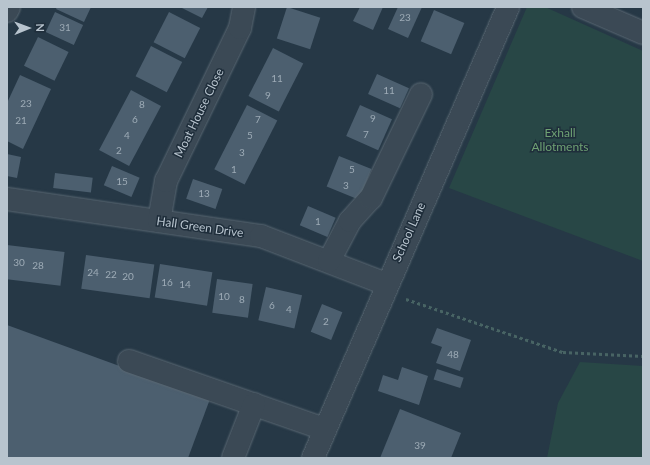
<!DOCTYPE html>
<style>
body{margin:0}
#map{position:relative;width:650px;height:465px;overflow:hidden;background:#263846;font-family:Lato,sans-serif}
div>[style]{position:absolute}
.green>*{inset:0;background:#284746}
.building>*{inset:0;background:#4c5f6f;transform-origin:0 0}
.path>*{height:2.5px;margin-top:-1.25px;transform-origin:0;background:repeating-linear-gradient(90deg,#486464 0 3px,transparent 0 6px)}
.roads{filter:drop-shadow(0 0 1px #596772) drop-shadow(0 0 1px #596772)}
.minor>*{height:22px;margin:-11px;padding:0 11px;transform-origin:11px;border-radius:11px;background:#3b4955}
span{translate:-50% -50%;white-space:nowrap;text-align:center;line-height:1.15;-webkit-text-stroke:3px #1f2e3b;paint-order:stroke}
.number-label{font-size:10px;color:#9dabb6}
.number-label span{-webkit-text-stroke-width:0}
.street-label{font-size:12px;color:#b8c4ce}
.park-label{font-size:12px;color:#6ea173}
.frame{position:absolute;inset:0;border:8px solid #b8c4ce;pointer-events:none}
.north{position:absolute;left:8px;top:8px;width:40px;height:40px;-webkit-text-stroke:3px #1f2e3b;paint-order:stroke;rotate:89deg;font-size:11px;font-weight:700;line-height:16px;text-align:center;color:#b8c4ce}
.north::after{content:'';display:block;margin:auto;width:14px;height:18px;background:#b8c4ce;clip-path:polygon(50% 0,100% 100%,50% 72%,0 100%)}
</style>
<div id="map">
<div class="green">
<div style="clip-path:polygon(527px 7px,545px 7px,643px 51px,643px 261px,449px 188px)"></div>
<div style="clip-path:polygon(580px 362px,643px 366px,643px 458px,547px 458px,558px 403px)"></div>
</div>
<div class="building">
<div style="clip-path:polygon(57px 7px,91px 7px,84px 22px,56px 9px)"></div>
<div style="clip-path:polygon(180px 7px,208px 7px,202px 18px)"></div>
<div style="left:287px;top:7px;width:35px;height:33px;rotate:18deg"></div>
<div style="clip-path:polygon(360px 7px,383px 7px,373px 30px,353px 21px)"></div>
<div style="clip-path:polygon(398px 7px,422px 7px,408px 38px,388px 29px)"></div>
<div style="left:434px;top:10px;width:33px;height:34px;rotate:23deg"></div>
<div style="left:55px;top:12px;width:31px;height:22px;rotate:25deg"></div>
<div style="left:169px;top:12px;width:35px;height:34px;rotate:27deg"></div>
<div style="left:38px;top:37px;width:34px;height:32px;rotate:26deg"></div>
<div style="left:151px;top:46px;width:35px;height:34px;rotate:27deg"></div>
<div style="left:273px;top:48px;width:34px;height:54px;rotate:27deg"></div>
<div style="left:377px;top:74px;width:35px;height:22px;rotate:24deg"></div>
<div style="clip-path:polygon(20px 75px,51px 89px,23px 149px,7px 141px,7px 103px)"></div>
<div style="left:131px;top:90px;width:34px;height:68px;rotate:28deg"></div>
<div style="left:247px;top:105px;width:34px;height:72px;rotate:27deg"></div>
<div style="left:360px;top:105px;width:35px;height:34px;rotate:24deg"></div>
<div style="clip-path:polygon(7px 154px,21px 157px,17px 178px,7px 176px)"></div>
<div style="left:339px;top:156px;width:35px;height:33px;rotate:22deg"></div>
<div style="left:112px;top:166px;width:30px;height:21px;rotate:23deg"></div>
<div style="left:55px;top:173px;width:38px;height:15px;rotate:7deg"></div>
<div style="left:193px;top:179px;width:31px;height:21px;rotate:19deg"></div>
<div style="left:308px;top:206px;width:30px;height:21px;rotate:23deg"></div>
<div style="left:7px;top:245px;width:58px;height:34px;rotate:7deg"></div>
<div style="left:86px;top:255px;width:69px;height:34px;rotate:8deg"></div>
<div style="left:160px;top:264px;width:53px;height:34px;rotate:9deg"></div>
<div style="left:217px;top:279px;width:36px;height:34px;rotate:8deg"></div>
<div style="left:266px;top:287px;width:37px;height:34px;rotate:13deg"></div>
<div style="left:322px;top:304px;width:22px;height:30px;rotate:22deg"></div>
<div style="clip-path:polygon(7px 325px,210px 399px,188px 458px,7px 458px)"></div>
<div style="clip-path:polygon(437px 328px,471px 340px,460px 371px,436px 363px,442px 347px,431px 343px)"></div>
<div style="clip-path:polygon(402px 367px,428px 376px,419px 405px,378px 391px,383px 375px,398px 380px)"></div>
<div style="left:437px;top:369px;width:28px;height:11px;rotate:18deg"></div>
<div style="clip-path:polygon(400px 409px,461px 433px,451px 458px,380px 458px)"></div>
</div>
<div class="path">
<div style="left:406px;top:299px;width:166px;rotate:18.7deg"></div>
<div style="left:563px;top:352px;width:80px;rotate:2.9deg"></div>
</div>
<div class="roads">
<div class="minor">
<div style="left:583px;top:7px;width:65px;rotate:23.4deg"></div>
<div style="left:7px;top:11px;width:4px;rotate:-63deg"></div>
<div style="left:7px;top:199px;width:257px;rotate:8.3deg"></div>
<div style="left:261px;top:236px;width:134px;rotate:21deg"></div>
<div style="left:159px;top:221px;width:41px;rotate:-80.1deg"></div>
<div style="left:166px;top:181px;width:170px;rotate:-64.2deg"></div>
<div style="left:240px;top:28px;width:21px;rotate:-79deg"></div>
<div style="left:329px;top:261px;width:45px;rotate:-62.3deg"></div>
<div style="left:350px;top:221px;width:31px;rotate:-48deg"></div>
<div style="left:371px;top:198px;width:115px;rotate:-64.3deg"></div>
<div style="left:129px;top:361px;width:207px;rotate:19.2deg"></div>
<div style="left:233px;top:458px;width:58px;rotate:-68.7deg"></div>
<div style="left:313px;top:458px;width:491px;rotate:-66.6deg"></div>
</div>
</div>
<div class="number-label">
<span style="left:405px;top:18px">23</span>
<span style="left:65px;top:28px">31</span>
<span style="left:277px;top:79px">11</span>
<span style="left:389px;top:91px">11</span>
<span style="left:268px;top:96px">9</span>
<span style="left:26px;top:104px">23</span>
<span style="left:142px;top:105px">8</span>
<span style="left:373px;top:119px">9</span>
<span style="left:135px;top:120px">6</span>
<span style="left:258px;top:120px">7</span>
<span style="left:21px;top:121px">21</span>
<span style="left:366px;top:135px">7</span>
<span style="left:127px;top:136px">4</span>
<span style="left:250px;top:136px">5</span>
<span style="left:119px;top:151px">2</span>
<span style="left:242px;top:153px">3</span>
<span style="left:234px;top:170px">1</span>
<span style="left:352px;top:170px">5</span>
<span style="left:122px;top:182px">15</span>
<span style="left:346px;top:186px">3</span>
<span style="left:204px;top:194px">13</span>
<span style="left:318px;top:222px">1</span>
<span style="left:19px;top:263px">30</span>
<span style="left:38px;top:266px">28</span>
<span style="left:93px;top:273px">24</span>
<span style="left:111px;top:275px">22</span>
<span style="left:128px;top:277px">20</span>
<span style="left:167px;top:283px">16</span>
<span style="left:185px;top:285px">14</span>
<span style="left:224px;top:297px">10</span>
<span style="left:242px;top:300px">8</span>
<span style="left:272px;top:306px">6</span>
<span style="left:289px;top:310px">4</span>
<span style="left:326px;top:322px">2</span>
<span style="left:453px;top:355px">48</span>
<span style="left:420px;top:446px">39</span>
</div>
<div class="street-label">
<span style="left:199px;top:113px;rotate:-64deg">Moat House Close</span>
<span style="left:200px;top:227px;rotate:8deg">Hall Green Drive</span>
<span style="left:409px;top:232px;rotate:-66deg">School Lane</span>
</div>
<div class="park-label">
<span style="left:560px;top:140px">Exhall<br>Allotments</span>
</div>
<div class="frame"></div>
<div class="north">N</div>
</div>
